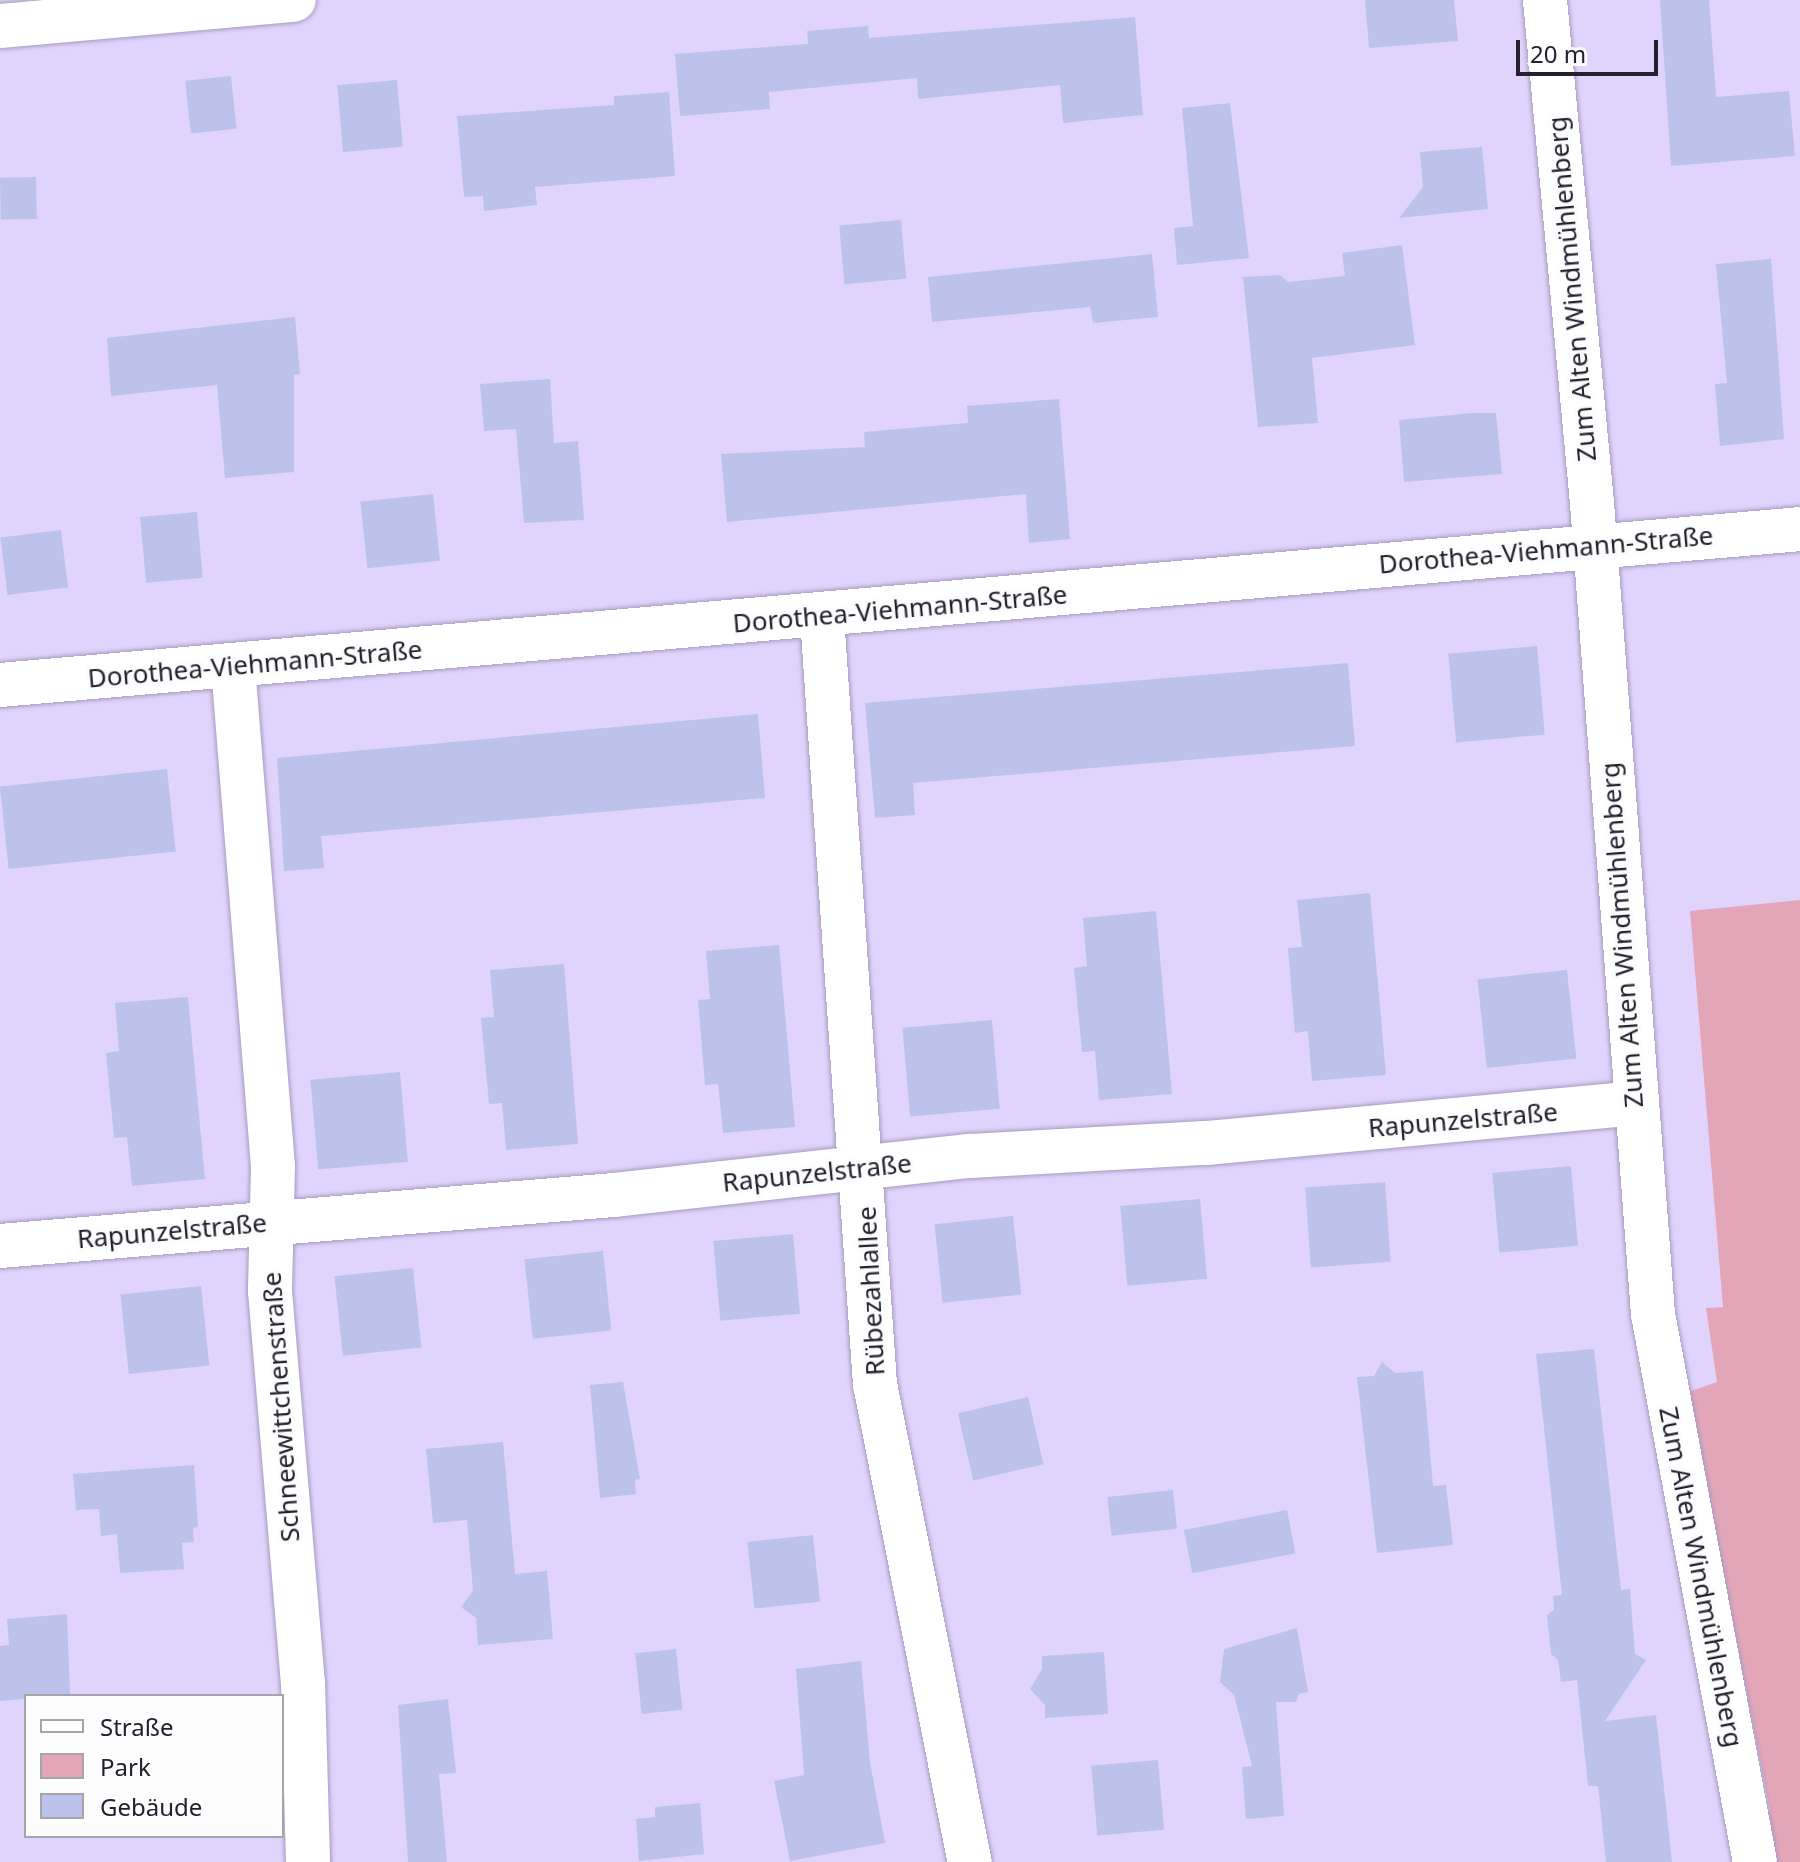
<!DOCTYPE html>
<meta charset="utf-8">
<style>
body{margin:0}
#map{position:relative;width:1800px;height:1862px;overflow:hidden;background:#e0d4fc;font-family:"Noto Sans",sans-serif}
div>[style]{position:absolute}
.green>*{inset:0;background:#e3a6b9}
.building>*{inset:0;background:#bdc2ea;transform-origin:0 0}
.roads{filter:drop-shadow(0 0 2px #a79bc1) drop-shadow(0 0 2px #a79bc1)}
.minor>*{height:44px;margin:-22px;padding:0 22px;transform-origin:22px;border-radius:22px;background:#fff}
span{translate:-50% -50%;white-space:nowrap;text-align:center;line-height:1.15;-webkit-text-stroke:7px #fcfcfc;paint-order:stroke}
.street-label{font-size:26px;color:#25202f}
.legend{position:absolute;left:24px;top:1694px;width:260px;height:144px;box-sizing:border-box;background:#fcfcfc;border:2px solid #a6a4aa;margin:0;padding:10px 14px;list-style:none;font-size:24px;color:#25202f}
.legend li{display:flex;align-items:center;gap:16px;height:40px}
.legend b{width:40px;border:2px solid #a6a4aa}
.scale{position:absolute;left:1516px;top:40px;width:142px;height:36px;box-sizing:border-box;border:4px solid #25202f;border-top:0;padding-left:10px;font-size:24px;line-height:28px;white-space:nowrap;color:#25202f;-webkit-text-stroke:6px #fcfcfc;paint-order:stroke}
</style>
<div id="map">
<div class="green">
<div style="clip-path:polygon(1800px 900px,1800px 1862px,1766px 1862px,1757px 1812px,1770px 1811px,1688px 1392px,1717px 1382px,1706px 1308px,1723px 1307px,1690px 911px)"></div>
</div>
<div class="building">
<div style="clip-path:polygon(1365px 0,1454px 0,1458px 41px,1369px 48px)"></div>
<div style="clip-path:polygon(1660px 0,1709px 0,1716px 97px,1789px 91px,1795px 156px,1671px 166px)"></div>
<div style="clip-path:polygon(1135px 17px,1143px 115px,1063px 123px,1060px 85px,918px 99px,917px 78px,769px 92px,770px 109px,680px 116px,675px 54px,808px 44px,807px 31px,868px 26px,869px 38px)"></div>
<div style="left:231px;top:76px;width:53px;height:46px;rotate:84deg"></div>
<div style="left:397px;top:80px;width:67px;height:60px;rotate:85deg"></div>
<div style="clip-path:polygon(669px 92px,675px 176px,535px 187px,537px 205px,484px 211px,483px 196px,464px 197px,457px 116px,614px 105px,614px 96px)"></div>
<div style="clip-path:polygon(1230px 103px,1249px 258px,1177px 265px,1174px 228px,1193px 226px,1182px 108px)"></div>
<div style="clip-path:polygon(1482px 147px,1488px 209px,1399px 218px,1423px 187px,1420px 152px)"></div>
<div style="left:36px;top:177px;width:42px;height:36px;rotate:89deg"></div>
<div style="left:901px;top:220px;width:59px;height:62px;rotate:85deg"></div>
<div style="clip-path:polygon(1402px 245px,1415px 345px,1312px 358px,1318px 423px,1258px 427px,1243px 277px,1280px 275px,1288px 282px,1345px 276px,1342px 253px)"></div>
<div style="clip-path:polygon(1152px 254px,1158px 317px,1093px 323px,1090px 307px,932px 322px,928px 277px)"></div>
<div style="clip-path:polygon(1771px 259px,1784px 439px,1720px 446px,1715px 384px,1727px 383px,1716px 264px)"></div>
<div style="clip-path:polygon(295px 317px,300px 374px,294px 375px,294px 472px,225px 478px,217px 385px,111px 396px,107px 338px)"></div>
<div style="clip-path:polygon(550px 379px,554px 443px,578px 441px,584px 520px,524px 523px,516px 429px,484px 431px,480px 384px)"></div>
<div style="clip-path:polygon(1059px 399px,1070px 539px,1029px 543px,1026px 494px,727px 522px,721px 454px,865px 447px,864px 432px,968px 423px,967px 406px)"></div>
<div style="clip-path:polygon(1473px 413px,1496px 413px,1502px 474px,1404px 482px,1399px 420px)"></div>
<div style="left:433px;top:494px;width:67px;height:73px;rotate:84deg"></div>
<div style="left:197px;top:512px;width:66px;height:57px;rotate:85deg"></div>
<div style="left:61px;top:530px;width:58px;height:61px;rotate:83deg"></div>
<div style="left:1537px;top:646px;width:89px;height:89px;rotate:85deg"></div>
<div style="clip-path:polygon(1348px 663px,1355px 746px,913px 783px,915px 815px,875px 818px,865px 703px)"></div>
<div style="clip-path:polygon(758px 714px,765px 798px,321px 836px,324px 868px,284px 871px,277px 758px)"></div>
<div style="left:167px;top:769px;width:83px;height:168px;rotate:84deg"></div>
<div style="clip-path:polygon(1370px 893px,1386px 1075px,1312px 1081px,1308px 1031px,1295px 1033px,1288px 948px,1302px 947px,1297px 900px)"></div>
<div style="clip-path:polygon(1156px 911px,1172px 1094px,1099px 1100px,1095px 1051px,1082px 1052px,1074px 968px,1087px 966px,1083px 918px)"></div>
<div style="clip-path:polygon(779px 945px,795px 1127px,723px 1133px,718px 1084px,705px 1085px,698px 1000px,710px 999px,706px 951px)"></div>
<div style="clip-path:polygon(564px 964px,578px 1144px,506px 1150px,502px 1103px,489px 1104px,481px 1018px,494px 1017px,490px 970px)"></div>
<div style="left:1567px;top:970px;width:89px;height:90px;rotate:84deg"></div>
<div style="clip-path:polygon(188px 997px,205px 1179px,132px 1186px,127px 1137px,114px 1138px,106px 1053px,119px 1051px,115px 1003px)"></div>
<div style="left:992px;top:1020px;width:89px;height:90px;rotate:85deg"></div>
<div style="left:400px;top:1072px;width:90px;height:90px;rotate:85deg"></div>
<div style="left:1571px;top:1166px;width:80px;height:79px;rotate:85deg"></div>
<div style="left:1385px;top:1182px;width:80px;height:80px;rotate:86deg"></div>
<div style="left:1200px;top:1199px;width:80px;height:80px;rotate:85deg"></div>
<div style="left:1013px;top:1216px;width:79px;height:79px;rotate:84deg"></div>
<div style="left:793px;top:1234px;width:80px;height:80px;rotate:85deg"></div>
<div style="left:603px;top:1251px;width:80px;height:79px;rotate:84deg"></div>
<div style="left:413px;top:1268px;width:80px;height:79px;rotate:84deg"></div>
<div style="left:201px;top:1286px;width:80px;height:81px;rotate:84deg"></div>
<div style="clip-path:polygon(1594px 1349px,1621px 1590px,1630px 1589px,1635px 1654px,1646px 1660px,1605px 1721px,1656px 1715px,1672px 1862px,1606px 1862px,1598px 1786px,1588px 1786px,1577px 1680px,1561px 1682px,1558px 1660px,1551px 1654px,1547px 1615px,1554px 1610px,1553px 1596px,1562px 1595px,1536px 1354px)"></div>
<div style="clip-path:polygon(1382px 1362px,1395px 1373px,1423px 1371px,1433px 1486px,1446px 1485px,1453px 1545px,1377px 1553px,1357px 1377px,1374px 1376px)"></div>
<div style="clip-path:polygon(623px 1382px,640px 1479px,635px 1480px,636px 1494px,600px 1498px,590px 1385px)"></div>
<div style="left:1028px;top:1397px;width:69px;height:72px;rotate:77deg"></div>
<div style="clip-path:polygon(503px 1442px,515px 1574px,547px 1571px,553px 1639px,478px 1645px,476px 1618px,461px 1607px,473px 1591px,467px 1520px,433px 1523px,426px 1449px)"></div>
<div style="clip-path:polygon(194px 1465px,198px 1527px,193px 1528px,194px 1542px,182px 1543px,184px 1569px,120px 1573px,117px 1534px,101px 1536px,99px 1509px,76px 1510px,73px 1474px)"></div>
<div style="left:1173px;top:1490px;width:39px;height:66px;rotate:84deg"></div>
<div style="left:1287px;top:1510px;width:44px;height:105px;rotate:79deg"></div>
<div style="left:813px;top:1535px;width:67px;height:66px;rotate:84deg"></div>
<div style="clip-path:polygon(67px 1614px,70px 1695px,0 1701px,0 1646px,9px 1645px,7px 1619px)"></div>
<div style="clip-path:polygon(1297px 1628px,1308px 1692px,1299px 1694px,1296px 1702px,1276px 1702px,1284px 1816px,1246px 1819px,1242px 1767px,1252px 1766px,1234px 1695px,1220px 1682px,1224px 1649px)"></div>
<div style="left:676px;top:1649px;width:61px;height:41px;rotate:84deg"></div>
<div style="clip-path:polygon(1104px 1652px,1108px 1714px,1045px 1718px,1045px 1705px,1030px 1689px,1042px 1669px,1042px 1656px)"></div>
<div style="clip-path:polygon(861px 1661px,870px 1762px,885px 1843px,790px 1861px,774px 1781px,804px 1775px,796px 1669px)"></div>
<div style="clip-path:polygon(448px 1699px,456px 1773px,439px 1774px,447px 1862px,408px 1862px,398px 1705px)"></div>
<div style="left:1158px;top:1760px;width:70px;height:67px;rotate:85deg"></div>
<div style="clip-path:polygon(700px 1803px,704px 1854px,639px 1861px,636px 1819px,655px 1817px,655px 1807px)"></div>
</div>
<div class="roads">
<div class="minor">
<div style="left:1545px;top:0;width:505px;rotate:84.66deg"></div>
<div style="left:1592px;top:503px;width:813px;rotate:85.7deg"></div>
<div style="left:1653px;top:1314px;width:557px;rotate:79.46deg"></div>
<div style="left:0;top:26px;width:295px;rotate:-5.1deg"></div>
<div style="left:822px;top:617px;width:769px;rotate:86.05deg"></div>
<div style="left:875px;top:1384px;width:487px;rotate:78.8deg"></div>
<div style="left:233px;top:666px;width:502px;rotate:85.43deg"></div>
<div style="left:273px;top:1166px;width:125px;rotate:91.4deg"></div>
<div style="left:270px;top:1291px;width:392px;rotate:85.2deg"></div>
<div style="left:303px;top:1682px;width:180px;rotate:88.4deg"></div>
<div style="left:0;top:685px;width:1807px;rotate:-4.95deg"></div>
<div style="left:0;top:1246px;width:616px;rotate:-4.75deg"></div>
<div style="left:614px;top:1195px;width:358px;rotate:-6.3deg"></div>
<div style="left:970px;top:1156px;width:236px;rotate:-3.2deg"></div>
<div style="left:1206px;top:1143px;width:430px;rotate:-5.3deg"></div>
</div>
</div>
<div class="street-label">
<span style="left:1572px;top:289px;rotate:-95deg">Zum Alten Windmühlenberg</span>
<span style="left:1546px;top:550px;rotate:-5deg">Dorothea-Viehmann-Straße</span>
<span style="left:900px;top:609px;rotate:-5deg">Dorothea-Viehmann-Straße</span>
<span style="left:255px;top:664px;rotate:-5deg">Dorothea-Viehmann-Straße</span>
<span style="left:1622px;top:935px;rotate:-94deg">Zum Alten Windmühlenberg</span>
<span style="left:1463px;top:1120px;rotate:-5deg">Rapunzelstraße</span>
<span style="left:817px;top:1173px;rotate:-6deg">Rapunzelstraße</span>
<span style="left:172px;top:1231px;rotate:-5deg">Rapunzelstraße</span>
<span style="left:871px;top:1291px;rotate:-93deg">Rübezahlallee</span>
<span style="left:281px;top:1407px;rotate:-94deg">Schneewittchenstraße</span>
<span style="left:1701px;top:1577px;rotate:79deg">Zum Alten Windmühlenberg</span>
</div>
<ul class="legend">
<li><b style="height:10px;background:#fff"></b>Straße</li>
<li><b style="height:22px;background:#e3a6b9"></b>Park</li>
<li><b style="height:22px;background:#bdc2ea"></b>Gebäude</li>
</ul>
<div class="scale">20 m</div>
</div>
